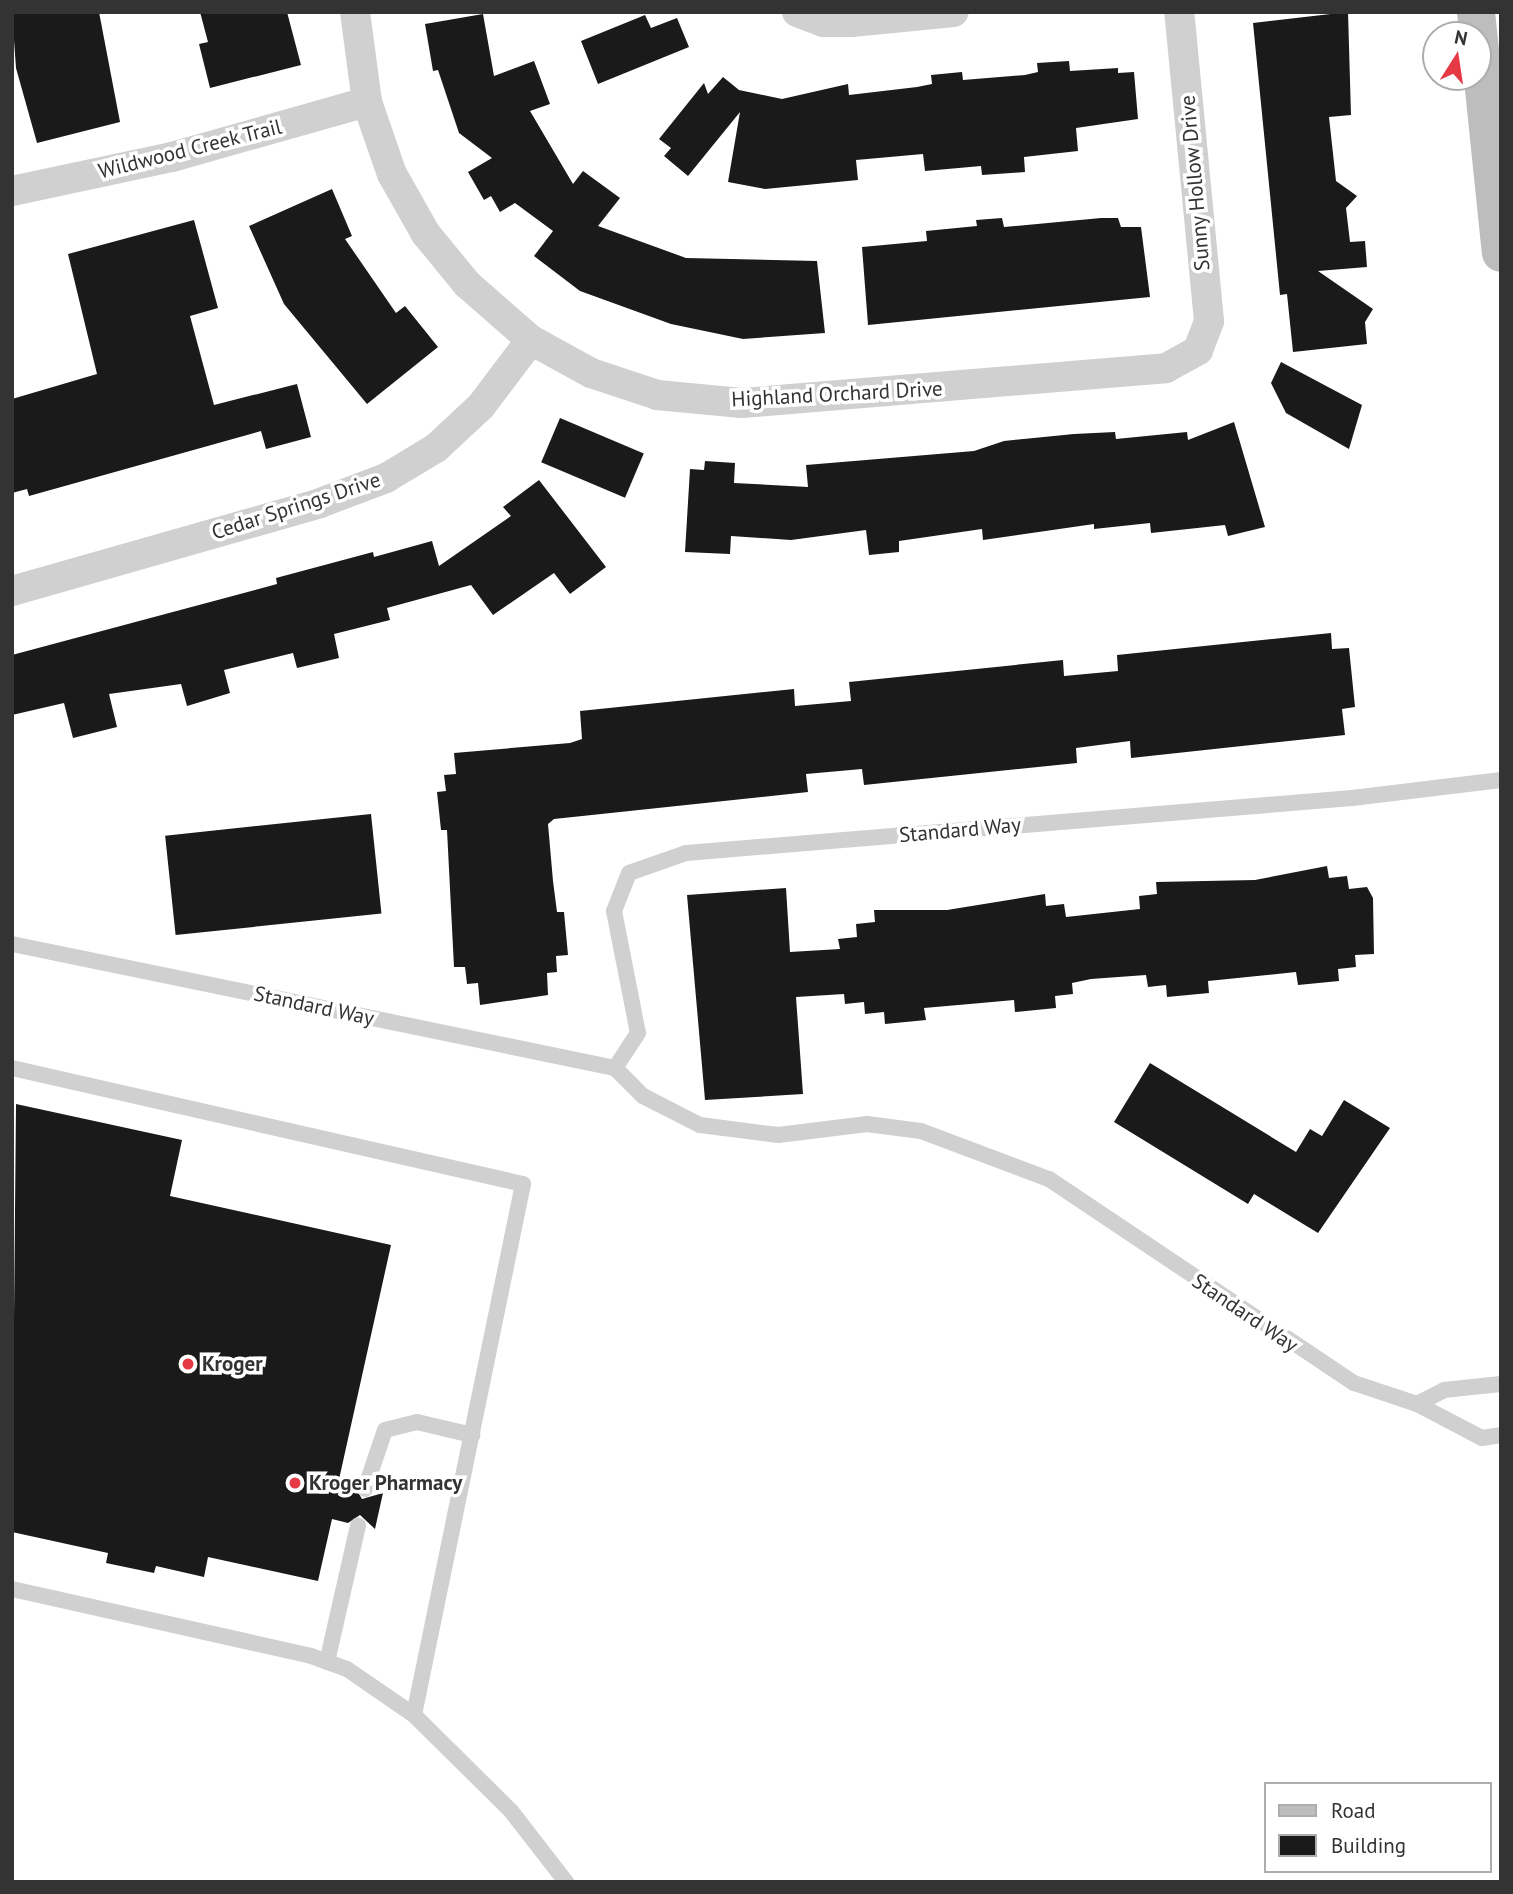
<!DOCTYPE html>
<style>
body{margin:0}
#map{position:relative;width:1513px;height:1894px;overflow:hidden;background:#fff;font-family:"PT Sans",sans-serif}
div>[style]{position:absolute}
.building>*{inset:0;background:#1a1a1a;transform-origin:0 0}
.lane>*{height:16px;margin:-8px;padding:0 8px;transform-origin:8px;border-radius:8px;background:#d0d0d0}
.street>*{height:30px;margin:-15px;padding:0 15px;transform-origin:15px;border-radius:15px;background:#d0d0d0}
.secondary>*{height:38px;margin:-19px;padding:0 19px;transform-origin:19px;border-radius:19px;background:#bdbdbd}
.dots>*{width:19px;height:19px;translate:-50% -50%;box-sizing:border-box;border:4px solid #fff;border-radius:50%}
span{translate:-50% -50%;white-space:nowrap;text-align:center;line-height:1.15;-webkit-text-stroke:7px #fff;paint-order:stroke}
.street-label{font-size:21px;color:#333}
.poi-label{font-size:21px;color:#333;font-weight:700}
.left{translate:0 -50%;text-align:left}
.frame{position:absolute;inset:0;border:14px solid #333;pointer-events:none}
.legend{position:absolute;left:1264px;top:1782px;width:228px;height:91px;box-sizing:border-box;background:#fff;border:2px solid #adadad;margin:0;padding:9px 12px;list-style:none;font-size:21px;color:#333}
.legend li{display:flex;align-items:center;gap:14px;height:35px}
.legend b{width:35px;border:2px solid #adadad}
.north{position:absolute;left:1422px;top:21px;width:70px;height:70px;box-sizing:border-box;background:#fff;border:2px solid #adadad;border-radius:50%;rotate:12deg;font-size:19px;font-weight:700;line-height:28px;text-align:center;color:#333}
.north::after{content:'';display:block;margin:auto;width:24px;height:32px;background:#e63946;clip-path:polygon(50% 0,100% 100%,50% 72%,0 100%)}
</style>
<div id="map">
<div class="building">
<div style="clip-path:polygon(12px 12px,99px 12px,120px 122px,37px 143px,16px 68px)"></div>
<div style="clip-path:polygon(200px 12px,287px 12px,301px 65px,210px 88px,199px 44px,208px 42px)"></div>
<div style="clip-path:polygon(1348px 12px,1351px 115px,1329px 117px,1336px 181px,1357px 196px,1346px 208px,1350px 242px,1365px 241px,1367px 267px,1318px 271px,1373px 309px,1365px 322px,1367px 344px,1293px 352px,1287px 294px,1280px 295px,1253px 23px)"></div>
<div style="clip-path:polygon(483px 14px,494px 76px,534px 61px,550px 104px,530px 111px,573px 184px,583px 171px,620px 198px,598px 226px,686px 258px,817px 261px,825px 333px,743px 339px,671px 324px,580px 291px,534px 256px,553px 231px,515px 203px,500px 212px,491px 196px,484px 200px,468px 172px,492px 158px,459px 133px,438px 70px,433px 71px,425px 24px)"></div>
<div style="clip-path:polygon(645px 15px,651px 28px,677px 18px,689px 47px,598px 84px,581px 41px)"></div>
<div style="clip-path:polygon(1069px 61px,1070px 71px,1118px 68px,1118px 73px,1134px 72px,1138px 119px,1076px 128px,1078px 151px,1024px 157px,1025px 172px,982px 175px,981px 166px,925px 171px,923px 154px,856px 160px,858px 180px,765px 189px,728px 182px,740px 112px,688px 176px,664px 156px,671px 148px,659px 139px,704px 83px,708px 94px,723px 77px,739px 90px,782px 99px,848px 84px,849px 95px,917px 87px,932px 84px,931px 75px,962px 72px,963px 80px,1025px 75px,1038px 72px,1037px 63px)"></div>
<div style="clip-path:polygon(332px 189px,352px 236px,345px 239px,396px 313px,405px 306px,438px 347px,367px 404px,284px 304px,249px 226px)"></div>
<div style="clip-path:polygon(1002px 218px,1004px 227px,1101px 218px,1118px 218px,1121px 227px,1141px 227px,1150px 297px,868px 325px,862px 247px,927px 241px,926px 231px,977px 226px,976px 220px)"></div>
<div style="clip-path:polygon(194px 220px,218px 308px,190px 316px,214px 405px,297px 384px,311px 437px,266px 449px,261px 431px,29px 496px,27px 489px,12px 493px,12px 399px,97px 374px,68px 254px)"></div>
<div style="clip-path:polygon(1281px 362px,1362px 405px,1349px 449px,1286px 413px,1271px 383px)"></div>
<div style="left:560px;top:418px;width:91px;height:48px;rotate:23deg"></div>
<div style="clip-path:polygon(1234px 422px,1265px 527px,1228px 536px,1225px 525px,1151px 533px,1150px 523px,1094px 529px,1094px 524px,983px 540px,982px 529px,899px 541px,899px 552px,869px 555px,866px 530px,791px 540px,731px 536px,730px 554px,685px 552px,690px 469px,704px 470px,705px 461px,735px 463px,734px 483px,808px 487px,806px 465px,974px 451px,1004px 441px,1074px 434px,1115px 432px,1116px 439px,1187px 432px,1188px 440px)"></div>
<div style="clip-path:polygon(539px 480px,606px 567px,570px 594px,554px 573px,493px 615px,471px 585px,387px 608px,390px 620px,334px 634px,339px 658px,297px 668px,293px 653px,224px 670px,230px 693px,187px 706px,181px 684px,109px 694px,117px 727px,73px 738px,64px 703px,12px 715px,12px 655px,277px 584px,276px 578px,373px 552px,374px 557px,432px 541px,439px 566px,511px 516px,503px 507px)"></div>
<div style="clip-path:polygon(1331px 633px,1332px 649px,1349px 648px,1355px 707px,1342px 709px,1345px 735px,1131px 758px,1130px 741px,1076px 748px,1077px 763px,864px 785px,862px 769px,806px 774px,808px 792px,554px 819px,548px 824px,553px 881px,557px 912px,564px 912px,568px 955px,556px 956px,557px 972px,547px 973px,548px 995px,480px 1005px,478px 983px,467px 984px,465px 967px,454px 967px,447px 830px,441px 830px,437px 792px,446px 791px,444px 775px,456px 774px,454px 753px,570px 743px,582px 739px,580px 711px,794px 689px,795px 706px,851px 701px,849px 682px,1063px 660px,1064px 676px,1118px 671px,1117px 655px)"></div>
<div style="left:371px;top:814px;width:100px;height:207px;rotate:84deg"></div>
<div style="clip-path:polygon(1327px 866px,1329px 878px,1347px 876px,1349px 889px,1367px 887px,1373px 898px,1374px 954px,1355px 955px,1356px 967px,1338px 969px,1339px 981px,1298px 985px,1296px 972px,1208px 981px,1209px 993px,1167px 997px,1166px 985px,1148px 987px,1146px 975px,1091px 979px,1072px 983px,1073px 994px,1055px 996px,1056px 1008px,1015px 1012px,1014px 1000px,981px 1003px,924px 1008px,926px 1020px,885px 1024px,884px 1012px,865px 1014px,864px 1002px,845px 1004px,844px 994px,796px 997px,803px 1094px,705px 1100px,687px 895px,786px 888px,790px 952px,840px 949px,838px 939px,857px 937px,856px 924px,875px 922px,874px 910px,947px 910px,1045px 894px,1046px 906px,1064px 904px,1066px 917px,1140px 909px,1139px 896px,1157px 894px,1156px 882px,1255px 880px)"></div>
<div style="clip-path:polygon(1150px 1063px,1296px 1152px,1310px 1129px,1322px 1136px,1344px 1100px,1390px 1128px,1318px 1233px,1254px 1194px,1248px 1204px,1114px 1122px)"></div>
<div style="clip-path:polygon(16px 1104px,182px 1140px,170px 1196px,391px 1245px,338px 1484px,355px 1487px,362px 1499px,383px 1493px,375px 1529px,360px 1515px,348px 1523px,332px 1519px,318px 1581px,208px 1557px,204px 1577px,156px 1566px,154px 1573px,106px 1563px,108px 1553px,12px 1532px)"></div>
</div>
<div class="lane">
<div style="left:1501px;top:780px;width:150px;rotate:173.1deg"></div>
<div style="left:1352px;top:798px;width:668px;rotate:175.28deg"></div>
<div style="left:686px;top:853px;width:60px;rotate:160.7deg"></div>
<div style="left:629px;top:873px;width:41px;rotate:111.5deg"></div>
<div style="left:614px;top:911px;width:124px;rotate:78.9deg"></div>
<div style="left:638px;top:1033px;width:42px;rotate:123.3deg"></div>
<div style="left:615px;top:1068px;width:40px;rotate:45deg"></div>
<div style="left:643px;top:1096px;width:64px;rotate:27deg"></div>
<div style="left:700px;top:1125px;width:79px;rotate:7.3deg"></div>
<div style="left:778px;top:1135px;width:90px;rotate:-7deg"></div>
<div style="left:867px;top:1124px;width:54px;rotate:7.4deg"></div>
<div style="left:921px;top:1131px;width:137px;rotate:20.6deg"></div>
<div style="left:1049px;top:1179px;width:367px;rotate:33.8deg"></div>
<div style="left:1354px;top:1383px;width:66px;rotate:18.4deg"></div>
<div style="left:1417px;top:1404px;width:73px;rotate:27.6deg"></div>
<div style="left:1482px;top:1438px;width:19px;rotate:-9deg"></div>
<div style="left:12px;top:944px;width:616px;rotate:11.62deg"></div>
<div style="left:12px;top:1068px;width:524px;rotate:12.79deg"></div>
<div style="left:523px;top:1184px;width:542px;rotate:101.6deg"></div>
<div style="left:1417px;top:1404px;width:30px;rotate:-27deg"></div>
<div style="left:1444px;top:1390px;width:57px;rotate:-6deg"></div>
<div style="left:365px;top:1489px;width:62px;rotate:-71.3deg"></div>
<div style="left:385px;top:1430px;width:33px;rotate:-14deg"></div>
<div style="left:417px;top:1422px;width:57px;rotate:13.3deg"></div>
<div style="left:12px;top:1589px;width:306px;rotate:12.6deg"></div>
<div style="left:311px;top:1656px;width:38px;rotate:20deg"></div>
<div style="left:347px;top:1669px;width:81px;rotate:34.5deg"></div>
<div style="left:414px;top:1715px;width:136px;rotate:44.7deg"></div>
<div style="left:511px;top:1811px;width:90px;rotate:52.2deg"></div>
<div style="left:327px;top:1662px;width:140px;rotate:-77.2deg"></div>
</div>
<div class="street">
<div style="left:355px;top:12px;width:91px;rotate:82.4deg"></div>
<div style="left:367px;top:102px;width:76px;rotate:70.9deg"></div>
<div style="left:392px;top:174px;width:69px;rotate:60.5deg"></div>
<div style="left:426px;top:234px;width:65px;rotate:50.6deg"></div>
<div style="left:467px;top:284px;width:85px;rotate:41.2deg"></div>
<div style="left:531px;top:340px;width:68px;rotate:28.8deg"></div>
<div style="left:591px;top:373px;width:70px;rotate:18.4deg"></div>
<div style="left:657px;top:395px;width:85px;rotate:5.4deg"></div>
<div style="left:742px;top:403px;width:425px;rotate:-4.7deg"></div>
<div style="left:1166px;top:368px;width:37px;rotate:-29deg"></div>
<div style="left:1198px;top:350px;width:31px;rotate:-69deg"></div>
<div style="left:1209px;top:321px;width:310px;rotate:-95.5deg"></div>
<div style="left:797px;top:12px;width:28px;rotate:21deg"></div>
<div style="left:823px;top:22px;width:29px"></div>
<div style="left:852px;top:22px;width:102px;rotate:-5.6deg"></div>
<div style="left:12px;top:191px;width:164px;rotate:-12deg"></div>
<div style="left:172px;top:157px;width:203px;rotate:-15.8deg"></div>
<div style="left:12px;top:591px;width:320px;rotate:-15.9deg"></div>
<div style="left:320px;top:503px;width:71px;rotate:-20.7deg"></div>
<div style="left:386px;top:478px;width:58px;rotate:-31deg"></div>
<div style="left:436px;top:448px;width:62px;rotate:-43deg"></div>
<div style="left:481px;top:406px;width:83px;rotate:-52.9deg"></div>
</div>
<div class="secondary">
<div style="left:1476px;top:12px;width:242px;rotate:84.1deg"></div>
</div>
<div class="dots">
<div style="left:188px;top:1364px;background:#e63946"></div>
<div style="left:295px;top:1483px;background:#e63946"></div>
</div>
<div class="street-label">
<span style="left:190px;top:149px;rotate:-14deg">Wildwood Creek Trail</span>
<span style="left:1195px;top:183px;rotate:-95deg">Sunny Hollow Drive</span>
<span style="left:837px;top:394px;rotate:-3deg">Highland Orchard Drive</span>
<span style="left:296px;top:506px;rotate:-18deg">Cedar Springs Drive</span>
<span style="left:960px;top:830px;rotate:-5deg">Standard Way</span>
<span style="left:314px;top:1006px;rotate:12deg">Standard Way</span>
<span style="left:1245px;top:1313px;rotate:34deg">Standard Way</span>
</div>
<div class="poi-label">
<span class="left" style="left:202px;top:1364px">Kroger</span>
<span class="left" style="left:309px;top:1483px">Kroger Pharmacy</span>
</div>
<div class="frame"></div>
<ul class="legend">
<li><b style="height:9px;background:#bdbdbd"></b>Road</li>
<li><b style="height:19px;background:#1a1a1a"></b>Building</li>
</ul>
<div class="north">N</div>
</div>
